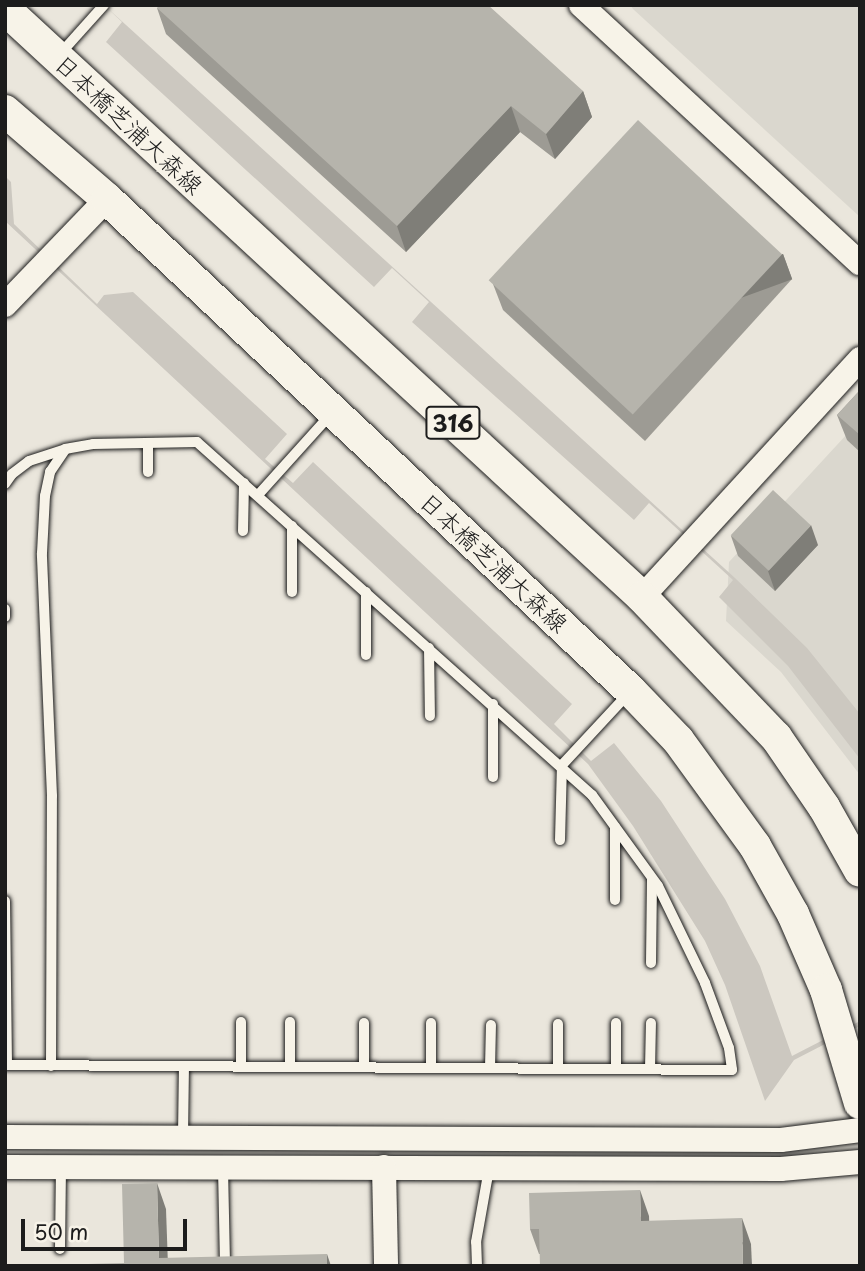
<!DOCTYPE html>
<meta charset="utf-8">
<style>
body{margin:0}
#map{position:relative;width:865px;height:1271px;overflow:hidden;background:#eae6dc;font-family:"Playpen Sans","Klee One",sans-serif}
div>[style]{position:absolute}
.built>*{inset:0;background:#dad7ce}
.green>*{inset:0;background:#ccc8c0}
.roads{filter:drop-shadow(0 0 2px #1c1c1c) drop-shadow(0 0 2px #1c1c1c)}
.service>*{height:10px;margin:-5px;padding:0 5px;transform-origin:5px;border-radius:5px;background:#f7f3e8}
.tertiary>*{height:24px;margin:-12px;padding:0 12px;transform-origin:12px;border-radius:12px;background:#f7f3e8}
.primary>*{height:32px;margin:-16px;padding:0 16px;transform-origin:16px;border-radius:16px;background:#f7f3e8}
.wall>*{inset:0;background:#9d9b94}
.shaded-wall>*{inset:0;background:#7f7e78;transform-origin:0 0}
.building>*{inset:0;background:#b6b4ac;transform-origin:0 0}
span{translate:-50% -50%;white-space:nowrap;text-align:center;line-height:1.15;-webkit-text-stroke:7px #f7f3e8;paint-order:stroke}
.shield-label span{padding:2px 5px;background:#f7f3e8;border:2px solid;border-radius:5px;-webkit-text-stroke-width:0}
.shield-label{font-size:23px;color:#1c1c1c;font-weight:700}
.street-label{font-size:24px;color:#1c1c1c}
.frame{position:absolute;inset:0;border:7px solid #1c1c1c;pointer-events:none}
.scale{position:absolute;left:21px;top:1219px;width:166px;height:32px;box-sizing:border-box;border:4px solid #1c1c1c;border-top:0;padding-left:9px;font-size:21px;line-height:24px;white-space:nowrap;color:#1c1c1c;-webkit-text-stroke:5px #f7f3e8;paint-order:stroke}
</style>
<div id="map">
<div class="built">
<div style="clip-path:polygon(630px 5px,860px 5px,860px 217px,633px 9px)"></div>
<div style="clip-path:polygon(860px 420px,860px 775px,781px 672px,726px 621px,729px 562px)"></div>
</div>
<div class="green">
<div style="clip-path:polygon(104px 5px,735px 578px,807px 648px,860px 714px,860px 759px,788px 666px,719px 597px,733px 580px,649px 503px,634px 520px,412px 322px,429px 302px,392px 268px,374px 287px,106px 42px,122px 22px)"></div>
<div style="clip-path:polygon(5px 176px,11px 182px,14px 224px,97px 304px,104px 295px,133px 292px,287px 434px,265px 459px,293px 483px,313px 462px,572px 704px,554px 724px,591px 761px,614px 743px,661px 801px,725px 899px,760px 966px,792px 1056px,860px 1021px,860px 1026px,794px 1060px,765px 1101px,725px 985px,705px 941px,633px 826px,588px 764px,5px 221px)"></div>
</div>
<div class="roads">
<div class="service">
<div style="left:60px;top:54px;width:66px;rotate:-48.1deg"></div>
<div style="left:148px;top:472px;width:29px;rotate:-90deg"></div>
<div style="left:5px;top:484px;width:12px;rotate:-55deg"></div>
<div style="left:12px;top:474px;width:21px;rotate:-37deg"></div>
<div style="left:29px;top:461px;width:38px;rotate:-18deg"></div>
<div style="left:65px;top:449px;width:28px;rotate:-10deg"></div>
<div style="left:93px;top:444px;width:104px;rotate:-1.1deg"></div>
<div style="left:197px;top:442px;width:530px;rotate:41.79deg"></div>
<div style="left:592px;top:795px;width:112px;rotate:54deg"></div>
<div style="left:658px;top:886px;width:108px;rotate:64.1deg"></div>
<div style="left:705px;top:983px;width:69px;rotate:69.7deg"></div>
<div style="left:729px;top:1048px;width:22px;rotate:82deg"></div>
<div style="left:732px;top:1070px;width:725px;rotate:-179.6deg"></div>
<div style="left:7px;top:1065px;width:164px;rotate:-90.7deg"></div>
<div style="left:258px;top:495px;width:108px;rotate:-48deg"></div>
<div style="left:243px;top:531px;width:48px;rotate:-88.8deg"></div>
<div style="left:292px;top:592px;width:66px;rotate:-90deg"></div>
<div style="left:5px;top:609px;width:8px;rotate:90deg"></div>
<div style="left:429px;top:648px;width:68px;rotate:89.2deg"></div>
<div style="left:366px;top:655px;width:63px;rotate:-90deg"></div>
<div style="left:493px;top:704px;width:73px;rotate:90deg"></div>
<div style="left:615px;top:827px;width:73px;rotate:90deg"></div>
<div style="left:560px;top:840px;width:75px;rotate:-88.5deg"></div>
<div style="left:562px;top:765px;width:96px;rotate:-47.1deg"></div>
<div style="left:651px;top:963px;width:84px;rotate:-89.3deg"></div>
<div style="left:51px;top:1066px;width:270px;rotate:-89.8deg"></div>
<div style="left:52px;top:796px;width:243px;rotate:-92.4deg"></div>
<div style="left:42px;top:553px;width:57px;rotate:-87deg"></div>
<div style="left:45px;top:496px;width:25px;rotate:-78deg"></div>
<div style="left:50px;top:472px;width:27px;rotate:-56deg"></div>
<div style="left:241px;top:1067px;width:45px;rotate:-90deg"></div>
<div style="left:290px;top:1067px;width:45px;rotate:-90deg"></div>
<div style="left:364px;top:1067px;width:44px;rotate:-90deg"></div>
<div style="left:431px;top:1068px;width:45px;rotate:-90deg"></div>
<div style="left:490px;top:1068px;width:43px;rotate:-88.7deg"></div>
<div style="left:558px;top:1069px;width:45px;rotate:-90deg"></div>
<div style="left:616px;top:1069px;width:46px;rotate:-90deg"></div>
<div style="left:650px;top:1069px;width:46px;rotate:-88.8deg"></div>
<div style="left:183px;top:1136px;width:70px;rotate:-89.2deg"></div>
<div style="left:223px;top:1168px;width:95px;rotate:88.8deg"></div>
<div style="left:60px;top:1249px;width:81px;rotate:-89.3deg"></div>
<div style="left:477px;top:1266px;width:24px;rotate:-92deg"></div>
<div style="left:476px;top:1242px;width:74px;rotate:-79.9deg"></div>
</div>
<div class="tertiary">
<div style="left:581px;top:5px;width:380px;rotate:42.8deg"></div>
<div style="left:5px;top:305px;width:147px;rotate:-46.1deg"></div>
<div style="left:642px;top:597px;width:323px;rotate:-47.5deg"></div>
<div style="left:5px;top:1137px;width:776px;rotate:0.22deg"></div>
<div style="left:781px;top:1140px;width:80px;rotate:-7.2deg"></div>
<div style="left:5px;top:1167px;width:776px;rotate:0.15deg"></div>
<div style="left:781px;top:1169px;width:79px;rotate:-5.1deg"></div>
<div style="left:384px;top:1167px;width:99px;rotate:88.8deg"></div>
</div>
<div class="primary">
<div style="left:5px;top:9px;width:867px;rotate:42.71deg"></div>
<div style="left:642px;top:597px;width:194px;rotate:46.3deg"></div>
<div style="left:776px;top:737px;width:85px;rotate:55.6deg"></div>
<div style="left:824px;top:807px;width:73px;rotate:60.6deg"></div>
<div style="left:5px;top:111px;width:135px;rotate:40.8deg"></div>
<div style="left:107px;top:199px;width:719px;rotate:43.2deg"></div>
<div style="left:631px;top:691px;width:68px;rotate:46.2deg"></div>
<div style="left:678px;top:740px;width:131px;rotate:54deg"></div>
<div style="left:755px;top:846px;width:78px;rotate:60.8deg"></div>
<div style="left:793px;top:914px;width:83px;rotate:66.5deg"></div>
<div style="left:826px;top:990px;width:118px;rotate:73.3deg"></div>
</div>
</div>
<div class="wall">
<div style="clip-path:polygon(157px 8px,583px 91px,592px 117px,555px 159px,520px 132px,406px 252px,166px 34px)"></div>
<div style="clip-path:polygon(783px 254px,792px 279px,645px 441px,503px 310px,493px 284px)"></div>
<div style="clip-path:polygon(860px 390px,860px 452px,847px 440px,837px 415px)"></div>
<div style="clip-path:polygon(731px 536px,818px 545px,775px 591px,738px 556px)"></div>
<div style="clip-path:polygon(649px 1216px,649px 1221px,751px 1244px,539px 1254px,530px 1229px)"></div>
</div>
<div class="shaded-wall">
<div style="clip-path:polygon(583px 91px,592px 117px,555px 159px,546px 134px)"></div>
<div style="clip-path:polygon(511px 106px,520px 132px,406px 252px,397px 226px)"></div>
<div style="left:783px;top:254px;width:27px;height:219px;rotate:70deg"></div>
<div style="clip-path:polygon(811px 525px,818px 545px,775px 591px,768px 571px)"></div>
<div style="clip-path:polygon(157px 1183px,166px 1209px,168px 1266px,159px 1258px)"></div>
<div style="clip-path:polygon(640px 1190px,649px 1216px,650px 1246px,641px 1221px)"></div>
<div style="clip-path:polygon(742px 1218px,751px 1244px,752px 1266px,743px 1266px)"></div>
<div style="clip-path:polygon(327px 1254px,331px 1266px,327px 1266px)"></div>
</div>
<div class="building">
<div style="clip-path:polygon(159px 5px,488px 5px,583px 91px,546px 134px,511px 106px,397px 226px,157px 8px)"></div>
<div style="left:638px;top:120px;width:197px;height:219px;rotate:43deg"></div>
<div style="clip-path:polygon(860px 390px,860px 435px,837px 415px)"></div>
<div style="left:773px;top:490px;width:52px;height:62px;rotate:43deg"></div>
<div style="clip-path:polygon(157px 1183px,159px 1258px,327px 1254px,327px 1266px,16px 1266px,124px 1263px,122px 1184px)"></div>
<div style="clip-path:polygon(640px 1190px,641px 1221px,742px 1218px,743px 1266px,540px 1266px,539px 1229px,530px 1229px,529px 1193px)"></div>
</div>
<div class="shield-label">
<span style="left:453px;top:423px">316</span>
</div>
<div class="street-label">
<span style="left:129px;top:124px;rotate:43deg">日本橋芝浦大森線</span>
<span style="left:494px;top:562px;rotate:43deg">日本橋芝浦大森線</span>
</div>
<div class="frame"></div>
<div class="scale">50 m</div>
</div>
